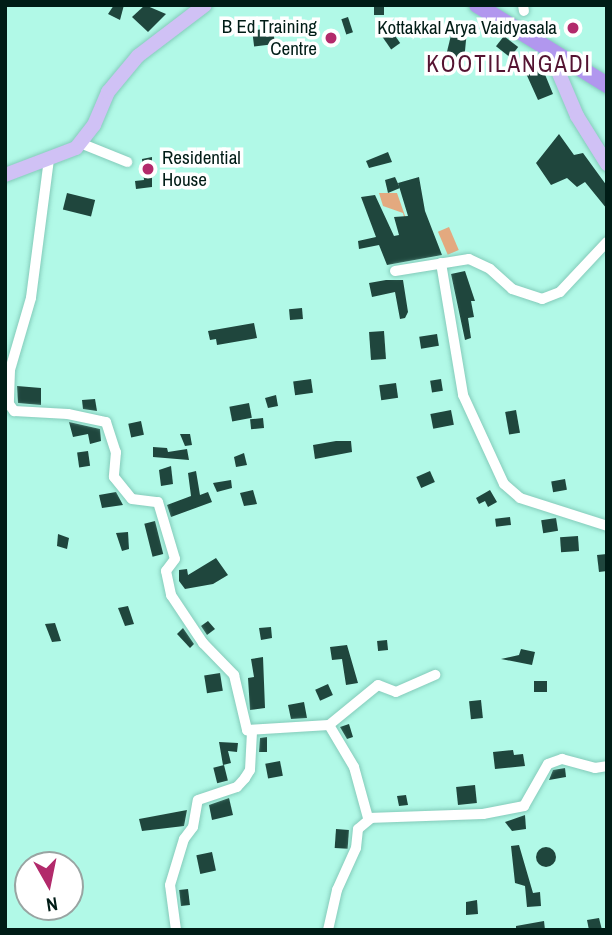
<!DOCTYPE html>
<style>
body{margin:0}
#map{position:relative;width:612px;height:935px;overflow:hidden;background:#b1f9e7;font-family:"Archivo Narrow",sans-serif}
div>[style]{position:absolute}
.green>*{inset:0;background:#e3a97f;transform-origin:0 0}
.building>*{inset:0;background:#1f463d;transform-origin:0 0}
.round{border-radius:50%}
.roads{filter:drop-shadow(0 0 2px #84cbba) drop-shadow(0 0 2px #84cbba)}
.minor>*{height:10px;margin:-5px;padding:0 5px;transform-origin:5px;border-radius:5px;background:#fff}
.major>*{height:14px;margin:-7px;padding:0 7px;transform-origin:7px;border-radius:7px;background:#d0c1f5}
.highway>*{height:16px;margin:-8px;padding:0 8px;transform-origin:8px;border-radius:8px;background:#b197ee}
.dots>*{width:19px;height:19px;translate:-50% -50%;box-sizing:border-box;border:4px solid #fff;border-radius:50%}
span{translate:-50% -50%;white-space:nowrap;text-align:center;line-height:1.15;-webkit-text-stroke:7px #fff;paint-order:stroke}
.poi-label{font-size:19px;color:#001c16}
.right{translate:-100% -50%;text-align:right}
.left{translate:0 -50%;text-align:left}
.quarter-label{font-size:23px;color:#551432;letter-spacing:2px}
.frame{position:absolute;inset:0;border:7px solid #001c16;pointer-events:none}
.north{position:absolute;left:14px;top:851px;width:70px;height:70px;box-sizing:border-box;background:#fff;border:2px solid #99a4a2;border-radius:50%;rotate:171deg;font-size:19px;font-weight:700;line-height:28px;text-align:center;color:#001c16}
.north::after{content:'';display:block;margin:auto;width:24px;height:32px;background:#b22a6b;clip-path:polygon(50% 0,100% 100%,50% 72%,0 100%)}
</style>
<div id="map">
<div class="green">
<div style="clip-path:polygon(379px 193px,397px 193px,418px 253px,413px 254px,403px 213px,383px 206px)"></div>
<div style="left:449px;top:227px;width:25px;height:12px;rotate:67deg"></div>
</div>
<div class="building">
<div style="clip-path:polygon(114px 5px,124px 5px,120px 20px,108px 14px)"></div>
<div style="clip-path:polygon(145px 5px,166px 14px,148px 32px,132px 17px)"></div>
<div style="left:374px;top:5px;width:10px;height:10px"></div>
<div style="left:348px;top:17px;width:16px;height:7px;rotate:72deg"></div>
<div style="left:273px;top:28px;width:16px;height:21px;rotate:83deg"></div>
<div style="left:391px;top:30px;width:16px;height:11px;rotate:55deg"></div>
<div style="clip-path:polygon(467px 30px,464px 61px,445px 60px,452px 31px)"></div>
<div style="left:504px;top:36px;width:18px;height:13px;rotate:38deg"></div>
<div style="clip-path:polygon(536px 65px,539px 74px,544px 72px,553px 94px,538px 100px,524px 69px)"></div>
<div style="clip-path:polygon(559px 134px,574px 155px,583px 153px,607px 186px,607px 209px,585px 182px,577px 187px,567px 178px,551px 185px,536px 163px)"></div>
<div style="clip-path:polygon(388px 152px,392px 162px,369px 168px,366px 161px)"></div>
<div style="clip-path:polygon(152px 157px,152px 187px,136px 189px,135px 181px,144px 180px,142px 159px)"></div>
<div style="clip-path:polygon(395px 177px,400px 188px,388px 193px,385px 180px)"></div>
<div style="clip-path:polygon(419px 177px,425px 211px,442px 255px,387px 265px,379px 245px,359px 249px,358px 241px,376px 237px,361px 197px,375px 195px,394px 236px,399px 235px,394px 217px,408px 216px,398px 183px)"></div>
<div style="left:67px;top:193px;width:29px;height:17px;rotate:14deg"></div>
<div style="clip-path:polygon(465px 271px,475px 301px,471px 301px,474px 317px,468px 318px,471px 338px,465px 340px,451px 274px)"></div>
<div style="clip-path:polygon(386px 280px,403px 280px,408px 312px,405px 318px,400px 319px,395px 292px,372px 297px,369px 283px)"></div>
<div style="left:302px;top:308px;width:11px;height:13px;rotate:85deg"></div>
<div style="clip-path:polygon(254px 323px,257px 338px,217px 345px,216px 339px,210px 340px,208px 331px)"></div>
<div style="left:384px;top:331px;width:28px;height:15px;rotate:86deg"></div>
<div style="left:437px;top:334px;width:12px;height:18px;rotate:81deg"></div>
<div style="left:311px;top:379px;width:14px;height:18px;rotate:82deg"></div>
<div style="left:441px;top:379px;width:12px;height:11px;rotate:81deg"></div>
<div style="left:396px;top:383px;width:15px;height:17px;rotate:82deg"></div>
<div style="clip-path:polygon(17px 386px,41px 388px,41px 405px,18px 403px)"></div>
<div style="clip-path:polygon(276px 395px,278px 406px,268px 408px,265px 398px)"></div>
<div style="clip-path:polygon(95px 399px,97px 411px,83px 409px,82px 400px)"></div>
<div style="left:249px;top:403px;width:15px;height:20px;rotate:79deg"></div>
<div style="left:451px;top:410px;width:15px;height:21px;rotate:79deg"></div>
<div style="left:516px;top:410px;width:23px;height:11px;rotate:80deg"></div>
<div style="left:263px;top:418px;width:10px;height:13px;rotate:84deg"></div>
<div style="left:141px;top:421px;width:14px;height:13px;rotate:78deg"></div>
<div style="clip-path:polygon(69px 422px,100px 429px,101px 441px,90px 444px,88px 434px,73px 437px)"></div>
<div style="clip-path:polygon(180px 434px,190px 434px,192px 445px,185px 446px)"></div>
<div style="clip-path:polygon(336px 441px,351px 441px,352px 452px,315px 459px,313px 445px)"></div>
<div style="clip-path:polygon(153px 447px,167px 448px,168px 452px,187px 449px,189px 460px,153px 457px)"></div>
<div style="left:88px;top:451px;width:15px;height:11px;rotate:82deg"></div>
<div style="clip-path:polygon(244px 453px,247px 465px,236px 467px,234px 457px)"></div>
<div style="clip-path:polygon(171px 466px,173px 484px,161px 486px,159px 470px)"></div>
<div style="clip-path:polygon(196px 471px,200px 495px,208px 492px,212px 502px,171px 517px,167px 505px,191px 496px,188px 473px)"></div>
<div style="left:430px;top:471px;width:12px;height:15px;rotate:66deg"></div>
<div style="left:565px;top:479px;width:11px;height:14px;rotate:80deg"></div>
<div style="clip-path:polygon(231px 480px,232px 488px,217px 492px,213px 483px)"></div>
<div style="clip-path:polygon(253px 490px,257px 504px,244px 506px,240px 493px)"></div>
<div style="clip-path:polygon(490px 490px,497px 502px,488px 507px,485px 501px,479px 504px,476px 498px)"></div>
<div style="clip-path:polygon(116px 492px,123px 505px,102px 508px,99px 495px)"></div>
<div style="left:510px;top:517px;width:8px;height:15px;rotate:83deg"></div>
<div style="left:556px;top:518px;width:13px;height:15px;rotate:81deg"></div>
<div style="left:155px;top:521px;width:34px;height:11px;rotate:76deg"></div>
<div style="clip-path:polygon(128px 532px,129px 549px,122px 551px,116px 533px)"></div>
<div style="clip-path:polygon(58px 534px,69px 538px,67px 549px,57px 546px)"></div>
<div style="left:578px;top:536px;width:15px;height:18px;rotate:86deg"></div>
<div style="clip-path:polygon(607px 554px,607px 571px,599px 572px,597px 555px)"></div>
<div style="clip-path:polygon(216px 558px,228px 575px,213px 584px,185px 589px,179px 581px,179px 570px,187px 569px,188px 575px)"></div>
<div style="clip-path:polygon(128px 606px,134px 624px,125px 626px,118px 608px)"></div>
<div style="clip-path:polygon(208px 621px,215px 629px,207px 635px,201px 626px)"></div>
<div style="clip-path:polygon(55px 623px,61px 641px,52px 642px,45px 624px)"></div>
<div style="clip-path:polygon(271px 627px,272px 638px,261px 640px,259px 628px)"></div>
<div style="clip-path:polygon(183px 628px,194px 644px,190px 648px,177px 634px)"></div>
<div style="left:387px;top:640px;width:10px;height:10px;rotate:84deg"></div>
<div style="clip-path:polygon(347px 645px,358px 683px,346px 685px,342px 659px,332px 660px,330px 647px)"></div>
<div style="clip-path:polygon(521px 649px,535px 652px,532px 665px,501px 659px,519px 655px)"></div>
<div style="clip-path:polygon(263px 657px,265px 708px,250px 710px,248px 678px,254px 677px,251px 659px)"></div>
<div style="left:220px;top:673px;width:18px;height:16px;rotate:81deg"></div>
<div style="left:534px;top:681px;width:13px;height:11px"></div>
<div style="left:328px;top:684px;width:12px;height:14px;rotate:66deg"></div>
<div style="left:481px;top:700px;width:18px;height:12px;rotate:84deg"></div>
<div style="clip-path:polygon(304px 702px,307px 718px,291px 719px,288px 705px)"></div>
<div style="clip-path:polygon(349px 724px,353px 737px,347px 739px,340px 727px)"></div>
<div style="clip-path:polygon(267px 737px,267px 752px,259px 752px,260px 738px)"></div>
<div style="clip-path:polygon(219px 742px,238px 743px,237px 752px,228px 751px,231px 763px,223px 765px)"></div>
<div style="clip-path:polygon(513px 750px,514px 755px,523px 754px,525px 766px,495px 769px,493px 752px)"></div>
<div style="left:280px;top:761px;width:15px;height:15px;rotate:79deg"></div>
<div style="left:224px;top:765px;width:16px;height:11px;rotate:76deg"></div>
<div style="clip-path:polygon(565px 768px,566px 777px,549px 780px,553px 770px)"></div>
<div style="left:475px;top:785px;width:18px;height:19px;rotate:84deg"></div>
<div style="clip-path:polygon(406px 795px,408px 805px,399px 806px,397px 796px)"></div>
<div style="clip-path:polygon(229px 798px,233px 815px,212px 820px,209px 805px)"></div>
<div style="clip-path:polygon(187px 810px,184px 826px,142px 831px,139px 819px)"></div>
<div style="clip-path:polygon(525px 815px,526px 829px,512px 831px,505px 822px)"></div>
<div style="left:336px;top:829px;width:13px;height:19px;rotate:4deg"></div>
<div style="clip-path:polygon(519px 845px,533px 893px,540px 892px,541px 906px,527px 907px,525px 886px,515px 883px,511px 846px)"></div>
<div class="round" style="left:536px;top:847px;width:20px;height:20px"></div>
<div style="left:212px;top:852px;width:19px;height:16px;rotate:78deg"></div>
<div style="left:188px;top:889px;width:16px;height:9px;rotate:83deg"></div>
<div style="clip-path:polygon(477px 900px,478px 914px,466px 915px,466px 902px)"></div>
<div style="clip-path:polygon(599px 918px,602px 930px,589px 930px,587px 920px)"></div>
<div style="clip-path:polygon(544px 921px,545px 930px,516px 930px,516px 926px)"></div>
</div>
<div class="roads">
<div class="minor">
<div style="left:523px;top:5px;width:6px;rotate:81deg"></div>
<div style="left:80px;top:143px;width:51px;rotate:22deg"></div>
<div style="left:49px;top:159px;width:140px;rotate:97.4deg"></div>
<div style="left:31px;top:298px;width:75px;rotate:106.3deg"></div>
<div style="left:10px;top:370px;width:34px;rotate:92deg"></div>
<div style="left:9px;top:404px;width:9px;rotate:54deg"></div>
<div style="left:14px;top:411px;width:54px;rotate:3.2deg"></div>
<div style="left:68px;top:414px;width:39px;rotate:12deg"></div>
<div style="left:106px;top:422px;width:32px;rotate:72deg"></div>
<div style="left:116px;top:452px;width:25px;rotate:95deg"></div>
<div style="left:114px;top:477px;width:28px;rotate:51deg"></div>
<div style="left:132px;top:499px;width:26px;rotate:7deg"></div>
<div style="left:158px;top:502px;width:59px;rotate:73.4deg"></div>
<div style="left:175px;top:559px;width:15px;rotate:127deg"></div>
<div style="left:166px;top:571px;width:25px;rotate:78deg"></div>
<div style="left:171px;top:595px;width:58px;rotate:56.3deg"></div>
<div style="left:203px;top:643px;width:45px;rotate:45.9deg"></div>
<div style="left:234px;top:675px;width:57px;rotate:76.7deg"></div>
<div style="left:247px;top:730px;width:82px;rotate:-3.5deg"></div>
<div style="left:329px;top:725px;width:63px;rotate:-39.2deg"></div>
<div style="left:378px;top:685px;width:19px;rotate:21deg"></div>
<div style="left:396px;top:692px;width:43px;rotate:-23.6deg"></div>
<div style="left:441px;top:263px;width:134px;rotate:80.5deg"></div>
<div style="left:463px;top:395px;width:98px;rotate:65.3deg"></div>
<div style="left:504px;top:484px;width:21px;rotate:41deg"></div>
<div style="left:520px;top:498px;width:91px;rotate:17.8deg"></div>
<div style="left:395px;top:271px;width:75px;rotate:-9.2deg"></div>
<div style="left:469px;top:259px;width:23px;rotate:25deg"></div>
<div style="left:490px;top:269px;width:30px;rotate:42deg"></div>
<div style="left:512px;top:289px;width:32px;rotate:18deg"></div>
<div style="left:542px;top:299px;width:19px;rotate:-21deg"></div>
<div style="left:560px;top:292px;width:69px;rotate:-46.8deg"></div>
<div style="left:329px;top:725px;width:49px;rotate:59.2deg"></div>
<div style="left:354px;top:767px;width:53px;rotate:74.6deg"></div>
<div style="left:368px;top:818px;width:115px;rotate:-2deg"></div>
<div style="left:483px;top:814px;width:42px;rotate:-11deg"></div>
<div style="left:524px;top:806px;width:48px;rotate:-60.3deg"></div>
<div style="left:548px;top:764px;width:15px;rotate:-20deg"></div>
<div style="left:562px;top:759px;width:34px;rotate:15deg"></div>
<div style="left:595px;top:768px;width:12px;rotate:-9deg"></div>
<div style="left:176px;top:930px;width:45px;rotate:-97.6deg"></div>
<div style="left:170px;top:885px;width:48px;rotate:-73.1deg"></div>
<div style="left:184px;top:839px;width:15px;rotate:-53deg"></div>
<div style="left:193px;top:827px;width:27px;rotate:-80deg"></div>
<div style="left:198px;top:800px;width:41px;rotate:-18.4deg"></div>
<div style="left:237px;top:787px;width:12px;rotate:-48deg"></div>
<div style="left:245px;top:778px;width:9px;rotate:-58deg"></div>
<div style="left:250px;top:770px;width:39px;rotate:-87deg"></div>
<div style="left:328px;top:930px;width:41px;rotate:-77.3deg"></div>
<div style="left:337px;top:890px;width:46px;rotate:-65.7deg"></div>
<div style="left:356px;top:848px;width:19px;rotate:-84deg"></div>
<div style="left:358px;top:829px;width:17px;rotate:-40deg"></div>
</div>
<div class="major">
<div style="left:549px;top:50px;width:72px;rotate:67deg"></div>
<div style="left:577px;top:116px;width:57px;rotate:58deg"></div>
<div style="left:5px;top:175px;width:76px;rotate:-20.8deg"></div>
<div style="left:76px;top:148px;width:29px;rotate:-52deg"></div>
<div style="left:94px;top:125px;width:36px;rotate:-67deg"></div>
<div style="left:108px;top:92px;width:47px;rotate:-50.2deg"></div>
<div style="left:138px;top:56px;width:84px;rotate:-37.3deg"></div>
</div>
<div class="highway">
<div style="left:477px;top:5px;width:153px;rotate:31.6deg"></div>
</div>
</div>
<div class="dots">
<div style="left:573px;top:28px;background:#b22a6b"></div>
<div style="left:331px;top:38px;background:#b22a6b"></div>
<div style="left:148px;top:169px;background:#b22a6b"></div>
</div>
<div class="poi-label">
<span class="right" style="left:317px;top:38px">B Ed Training<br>Centre</span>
<span class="right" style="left:557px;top:28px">Kottakkal Arya Vaidyasala</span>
<span class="left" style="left:162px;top:169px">Residential<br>House</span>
</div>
<div class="quarter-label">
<span style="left:509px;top:64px">KOOTILANGADI</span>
</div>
<div class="frame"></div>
<div class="north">N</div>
</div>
